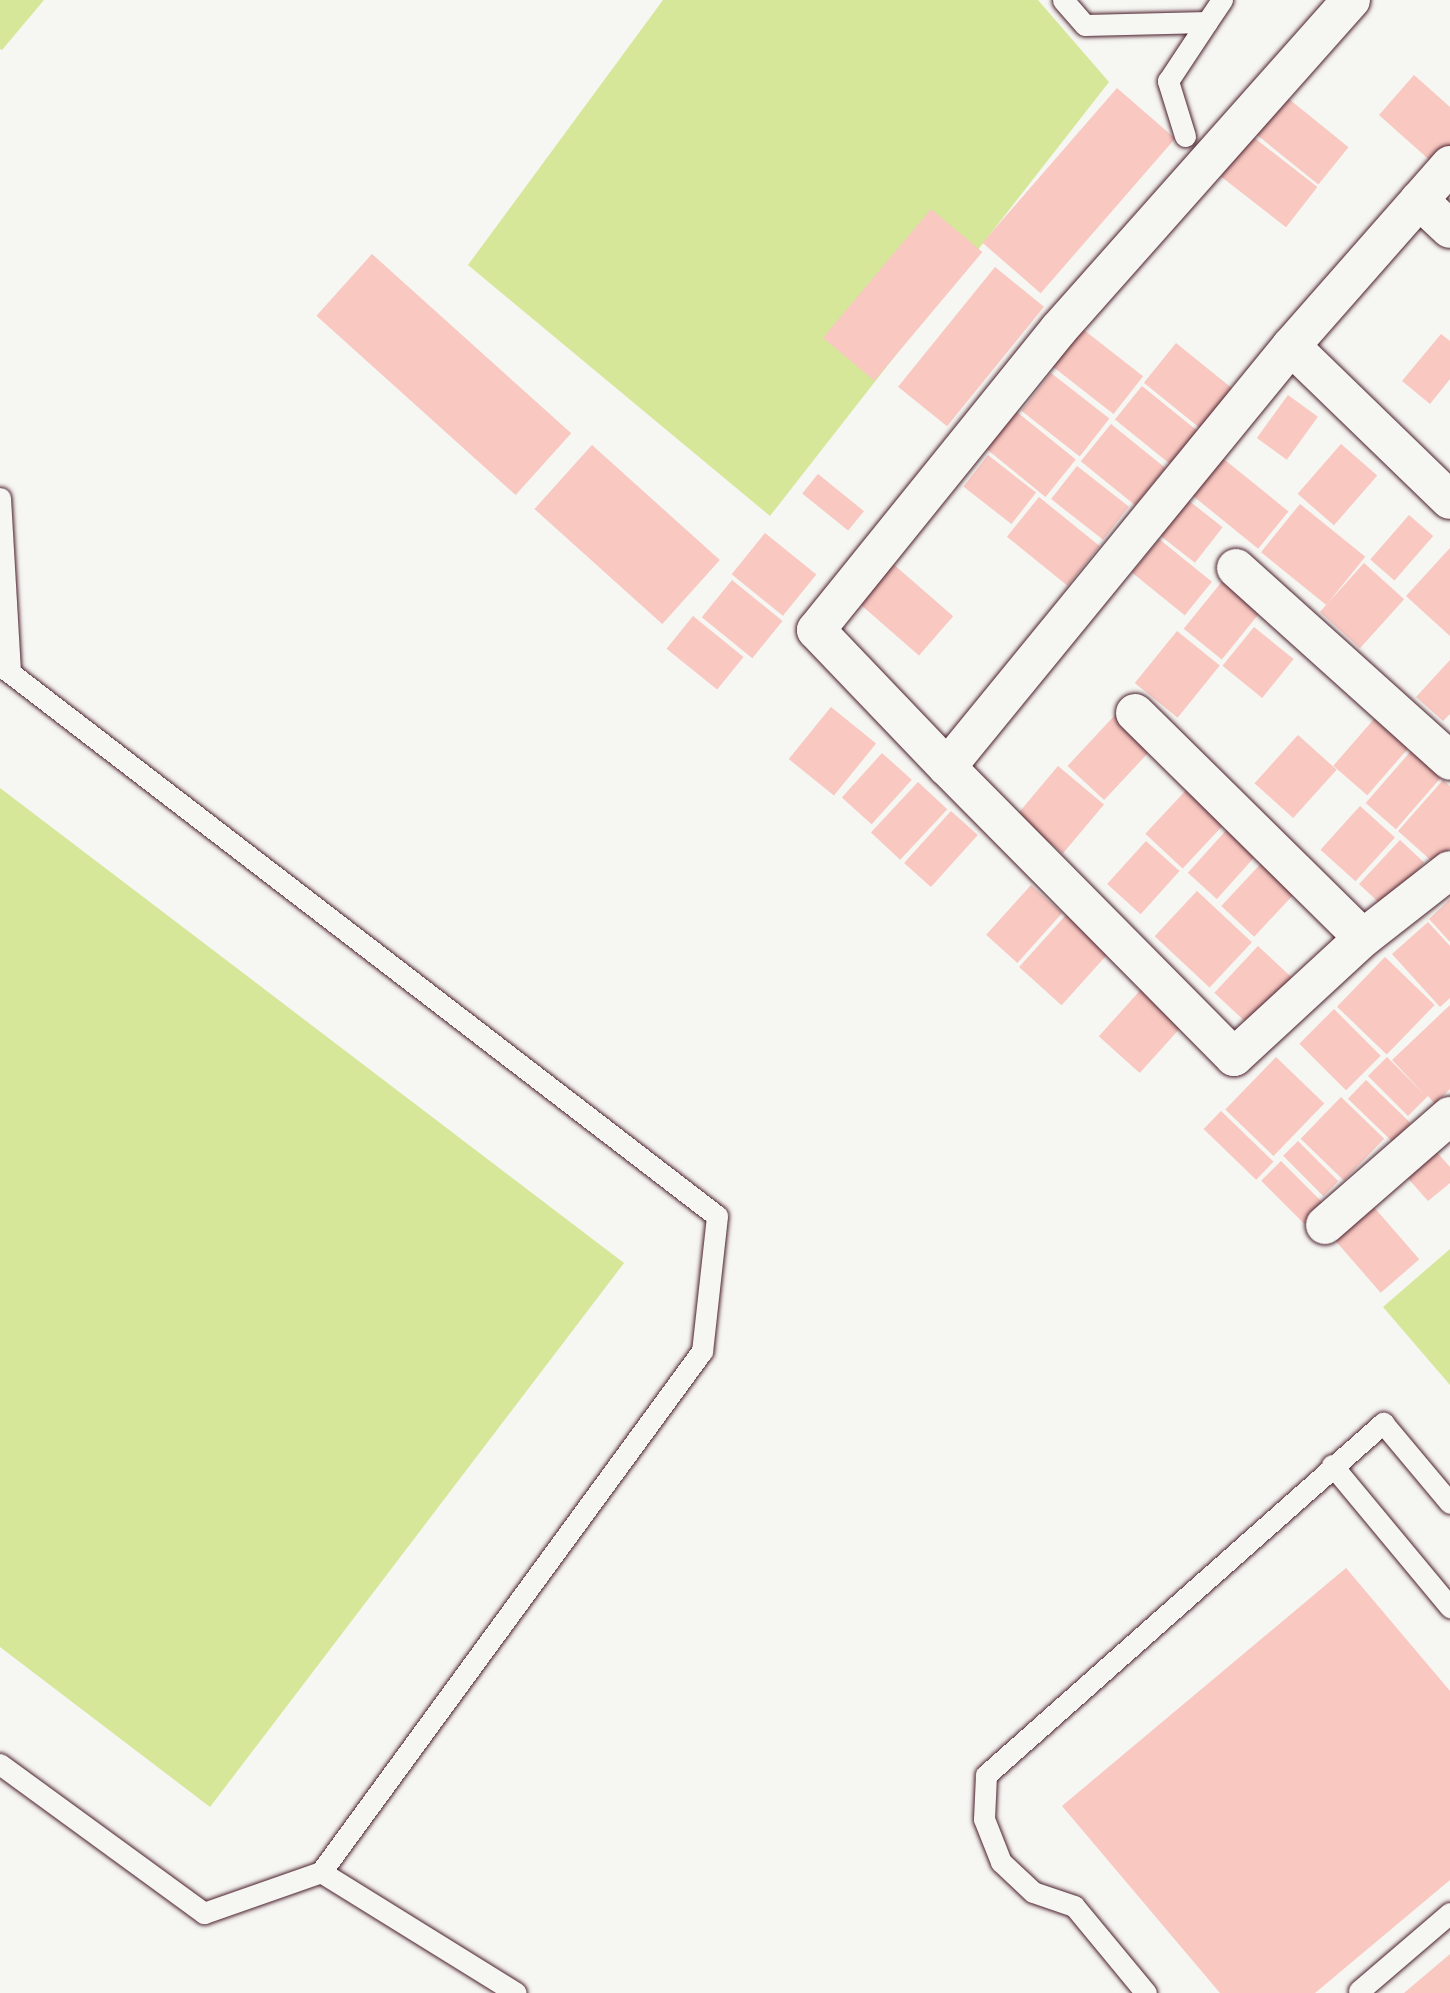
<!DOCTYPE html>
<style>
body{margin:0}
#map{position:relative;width:1450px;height:1993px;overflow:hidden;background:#f6f6f2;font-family:Caveat,sans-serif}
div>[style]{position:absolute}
.green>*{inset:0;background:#d6e79a}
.building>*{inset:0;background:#f8c8c1;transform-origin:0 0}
.roads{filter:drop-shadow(0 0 2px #4a1f2b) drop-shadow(0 0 2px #4a1f2b)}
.service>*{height:21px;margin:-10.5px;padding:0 10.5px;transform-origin:10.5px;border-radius:10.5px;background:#f6f6f2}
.minor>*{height:38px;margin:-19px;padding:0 19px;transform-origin:19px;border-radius:19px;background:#f6f6f2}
span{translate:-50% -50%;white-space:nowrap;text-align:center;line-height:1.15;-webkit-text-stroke:5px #f6f6f2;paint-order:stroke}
</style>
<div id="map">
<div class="green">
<div style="clip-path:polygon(0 0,44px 0,2px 50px,0 49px)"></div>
<div style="clip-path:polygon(663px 0,1038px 0,1109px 82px,770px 516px,468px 265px)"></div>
<div style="clip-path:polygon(0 788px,624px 1263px,210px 1807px,0 1647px)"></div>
<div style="clip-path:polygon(1450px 1249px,1450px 1385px,1383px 1307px)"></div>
</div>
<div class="building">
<div style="clip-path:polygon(1414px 75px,1450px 107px,1450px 146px,1434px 164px,1379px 115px)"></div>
<div style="left:1117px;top:88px;width:77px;height:205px;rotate:41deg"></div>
<div style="left:1284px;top:95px;width:83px;height:48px;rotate:39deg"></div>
<div style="left:1252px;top:136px;width:83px;height:51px;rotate:38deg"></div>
<div style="left:931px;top:209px;width:67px;height:168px;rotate:40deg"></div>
<div style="left:372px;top:254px;width:268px;height:83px;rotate:42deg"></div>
<div style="left:995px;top:267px;width:63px;height:154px;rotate:39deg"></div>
<div style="left:1080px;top:327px;width:80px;height:48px;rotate:38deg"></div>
<div style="clip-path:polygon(1441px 334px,1450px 341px,1450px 379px,1430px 404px,1402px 381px)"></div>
<div style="left:1176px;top:343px;width:76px;height:51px;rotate:39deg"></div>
<div style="left:1051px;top:373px;width:74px;height:48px;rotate:38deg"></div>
<div style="left:1142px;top:386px;width:77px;height:43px;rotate:39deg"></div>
<div style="left:1288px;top:395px;width:37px;height:53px;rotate:36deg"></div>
<div style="left:1012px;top:408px;width:82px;height:48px;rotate:39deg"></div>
<div style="left:1111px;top:424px;width:70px;height:48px;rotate:39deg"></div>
<div style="left:1341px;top:444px;width:48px;height:66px;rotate:41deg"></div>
<div style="left:592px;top:445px;width:172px;height:86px;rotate:42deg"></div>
<div style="left:988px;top:455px;width:61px;height:40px;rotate:38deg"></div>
<div style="left:1220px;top:456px;width:88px;height:48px;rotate:39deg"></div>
<div style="left:1077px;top:466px;width:66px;height:42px;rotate:38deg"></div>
<div style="left:818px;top:474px;width:59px;height:25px;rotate:39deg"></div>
<div style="left:1039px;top:497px;width:78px;height:51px;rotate:39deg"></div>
<div style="left:1184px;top:497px;width:49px;height:45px;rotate:38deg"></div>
<div style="left:1300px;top:504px;width:84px;height:62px;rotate:39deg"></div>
<div style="left:1409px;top:515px;width:32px;height:59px;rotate:41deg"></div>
<div style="left:765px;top:533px;width:66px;height:53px;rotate:39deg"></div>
<div style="left:1159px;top:539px;width:68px;height:43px;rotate:39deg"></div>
<div style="clip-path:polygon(1450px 548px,1450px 636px,1406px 596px)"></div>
<div style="left:892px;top:563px;width:81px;height:52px;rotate:41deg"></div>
<div style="left:1364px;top:563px;width:54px;height:66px;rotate:42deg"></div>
<div style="left:1224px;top:579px;width:49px;height:64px;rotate:39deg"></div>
<div style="left:732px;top:580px;width:65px;height:48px;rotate:39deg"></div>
<div style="left:693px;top:616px;width:65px;height:42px;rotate:39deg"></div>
<div style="left:1254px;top:627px;width:51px;height:50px;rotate:39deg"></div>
<div style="left:1177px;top:631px;width:55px;height:67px;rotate:39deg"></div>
<div style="clip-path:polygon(1450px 660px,1450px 714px,1443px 721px,1416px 697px)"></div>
<div style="left:831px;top:707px;width:58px;height:67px;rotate:39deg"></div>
<div style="left:1116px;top:714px;width:50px;height:71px;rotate:43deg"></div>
<div style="left:1374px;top:719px;width:45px;height:62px;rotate:41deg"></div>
<div style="left:1298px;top:735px;width:52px;height:65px;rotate:42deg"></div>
<div style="left:1411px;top:751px;width:40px;height:69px;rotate:41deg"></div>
<div style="left:882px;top:753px;width:40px;height:60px;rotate:42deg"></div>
<div style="left:1058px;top:766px;width:60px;height:64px;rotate:40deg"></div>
<div style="clip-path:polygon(1443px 780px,1450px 786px,1450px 848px,1435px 864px,1398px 831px)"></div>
<div style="left:918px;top:782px;width:40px;height:69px;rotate:43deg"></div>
<div style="left:1189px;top:787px;width:51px;height:64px;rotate:43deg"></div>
<div style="left:1360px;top:806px;width:47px;height:59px;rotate:42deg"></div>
<div style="left:951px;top:811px;width:36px;height:70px;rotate:42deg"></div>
<div style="left:1230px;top:826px;width:39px;height:63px;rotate:42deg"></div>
<div style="left:1400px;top:840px;width:33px;height:60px;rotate:43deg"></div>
<div style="left:1146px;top:841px;width:45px;height:58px;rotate:42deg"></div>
<div style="left:1267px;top:857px;width:45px;height:67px;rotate:43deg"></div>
<div style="left:1031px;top:885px;width:42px;height:67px;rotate:42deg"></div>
<div style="left:1197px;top:891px;width:75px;height:62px;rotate:43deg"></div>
<div style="clip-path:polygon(1450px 899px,1450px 942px,1429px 919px)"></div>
<div style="left:1066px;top:915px;width:57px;height:70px;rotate:42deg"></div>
<div style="clip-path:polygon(1428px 922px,1450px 946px,1450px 998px,1440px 1007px,1392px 954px)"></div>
<div style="left:1258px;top:946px;width:51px;height:64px;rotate:43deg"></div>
<div style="left:1385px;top:957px;width:69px;height:69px;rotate:44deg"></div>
<div style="left:1145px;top:985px;width:55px;height:69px;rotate:42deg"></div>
<div style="clip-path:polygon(1450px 1005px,1450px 1089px,1435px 1104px,1428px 1096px,1408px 1116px,1368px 1076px,1387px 1057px,1425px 1095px,1392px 1060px)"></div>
<div style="left:1334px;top:1009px;width:66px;height:49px;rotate:45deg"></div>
<div style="left:1276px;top:1057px;width:67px;height:73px;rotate:44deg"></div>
<div style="left:1366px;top:1080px;width:62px;height:26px;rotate:44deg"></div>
<div style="left:1341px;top:1097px;width:60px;height:58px;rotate:44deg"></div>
<div style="left:1221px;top:1111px;width:73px;height:25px;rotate:44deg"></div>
<div style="left:1298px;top:1141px;width:57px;height:21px;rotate:45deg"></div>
<div style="clip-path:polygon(1435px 1150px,1450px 1167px,1450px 1183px,1428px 1201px,1405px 1175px)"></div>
<div style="left:1281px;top:1161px;width:65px;height:28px;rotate:45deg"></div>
<div style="left:1372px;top:1205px;width:72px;height:51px;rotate:49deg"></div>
<div style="clip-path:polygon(1346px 1568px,1450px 1691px,1450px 1880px,1315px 1993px,1220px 1993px,1062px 1806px)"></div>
<div style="clip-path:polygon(1450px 1954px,1450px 1993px,1404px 1993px)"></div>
</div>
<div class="roads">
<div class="service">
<div style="left:1063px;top:0;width:33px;rotate:49deg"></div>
<div style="left:1085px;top:25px;width:122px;rotate:-1.4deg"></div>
<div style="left:1207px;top:22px;width:27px;rotate:-56deg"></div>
<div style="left:1185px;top:136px;width:58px;rotate:-107.2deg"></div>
<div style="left:1168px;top:81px;width:71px;rotate:-56.5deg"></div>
<div style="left:0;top:498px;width:174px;rotate:86.7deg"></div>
<div style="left:0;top:665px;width:904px;rotate:37.54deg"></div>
<div style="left:717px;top:1216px;width:136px;rotate:96.3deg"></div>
<div style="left:702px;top:1351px;width:645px;rotate:126.18deg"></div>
<div style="left:321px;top:1872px;width:124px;rotate:160.7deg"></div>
<div style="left:204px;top:1913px;width:253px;rotate:-143.9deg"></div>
<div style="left:1332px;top:1465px;width:185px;rotate:50.3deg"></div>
<div style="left:321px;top:1872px;width:229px;rotate:31.8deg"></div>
<div style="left:1359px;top:1991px;width:120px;rotate:-40.6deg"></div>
<div style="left:1146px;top:1993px;width:113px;rotate:-129.6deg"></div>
<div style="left:1074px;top:1906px;width:43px;rotate:-161.1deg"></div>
<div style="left:1033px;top:1892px;width:44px;rotate:-136.8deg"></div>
<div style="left:1001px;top:1862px;width:46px;rotate:-111.6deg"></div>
<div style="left:984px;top:1819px;width:44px;rotate:-87.4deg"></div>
<div style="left:986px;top:1775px;width:531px;rotate:-41.56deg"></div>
<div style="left:1383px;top:1423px;width:104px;rotate:50.1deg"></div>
</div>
<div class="minor">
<div style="left:1351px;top:0;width:440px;rotate:131.6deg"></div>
<div style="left:1059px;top:329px;width:387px;rotate:128.9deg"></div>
<div style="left:816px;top:630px;width:190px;rotate:46.3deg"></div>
<div style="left:947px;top:767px;width:544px;rotate:-50.75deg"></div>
<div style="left:1291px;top:346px;width:241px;rotate:-48.7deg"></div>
<div style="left:1419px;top:200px;width:42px;rotate:43.1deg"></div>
<div style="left:1291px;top:346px;width:221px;rotate:44.1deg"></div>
<div style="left:1236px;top:568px;width:288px;rotate:42deg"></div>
<div style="left:1135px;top:713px;width:320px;rotate:44.6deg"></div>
<div style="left:947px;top:767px;width:408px;rotate:45.3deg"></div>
<div style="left:1234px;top:1057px;width:176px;rotate:-42.7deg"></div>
<div style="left:1363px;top:938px;width:110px;rotate:-38deg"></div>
<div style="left:1325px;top:1225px;width:166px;rotate:-41.1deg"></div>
</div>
</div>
</div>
